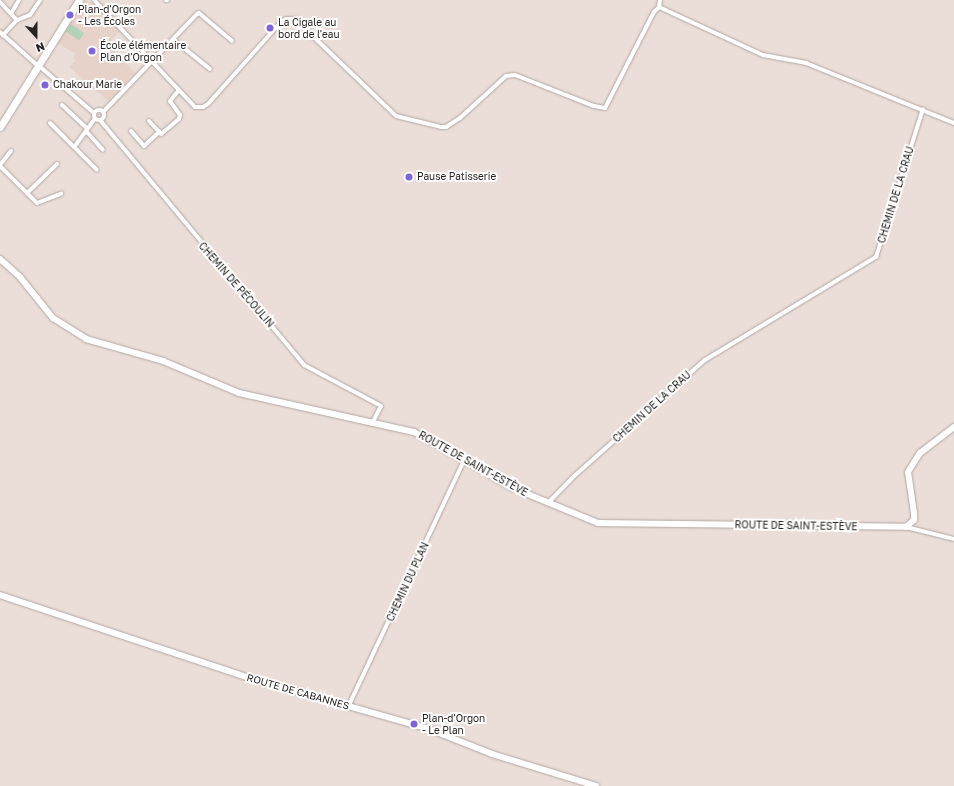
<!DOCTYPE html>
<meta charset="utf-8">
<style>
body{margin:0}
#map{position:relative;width:954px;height:786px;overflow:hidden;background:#ebded9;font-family:"Golos Text",sans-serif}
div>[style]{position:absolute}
.built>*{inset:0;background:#e6d2c9}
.green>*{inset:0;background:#b1d3ba;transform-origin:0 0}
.roads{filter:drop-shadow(0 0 1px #b3a7a2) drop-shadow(0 0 1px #b3a7a2)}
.street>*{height:4px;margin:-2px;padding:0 2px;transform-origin:2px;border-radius:2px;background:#fff}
.street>.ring{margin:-2px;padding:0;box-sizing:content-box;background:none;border:4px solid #fff;border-radius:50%}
.secondary>*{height:6px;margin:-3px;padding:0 3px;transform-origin:3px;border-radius:3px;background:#fff}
.primary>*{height:7px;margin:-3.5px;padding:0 3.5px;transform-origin:3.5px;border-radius:3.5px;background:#fff}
.dots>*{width:11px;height:11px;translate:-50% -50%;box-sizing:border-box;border:2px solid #fff;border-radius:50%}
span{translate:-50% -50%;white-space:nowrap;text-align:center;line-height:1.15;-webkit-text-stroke:4px #fff;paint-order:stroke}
.poi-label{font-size:10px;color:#292422}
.left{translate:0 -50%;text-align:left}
.street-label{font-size:10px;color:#292422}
.north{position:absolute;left:16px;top:16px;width:40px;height:40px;-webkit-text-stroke:3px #fff;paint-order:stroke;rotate:159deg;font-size:11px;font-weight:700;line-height:16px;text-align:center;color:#292422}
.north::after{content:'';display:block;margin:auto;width:14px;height:18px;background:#292422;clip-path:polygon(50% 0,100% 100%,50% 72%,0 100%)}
</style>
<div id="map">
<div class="built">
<div style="clip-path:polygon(84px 0,97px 5px,121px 30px,108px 44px,135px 73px,108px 101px,69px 67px,76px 60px,73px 58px,76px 54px,57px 43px)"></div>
</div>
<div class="green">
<div style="left:71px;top:24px;width:16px;height:9px;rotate:35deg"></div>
</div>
<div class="roads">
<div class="street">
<div style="left:94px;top:0;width:147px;rotate:46.7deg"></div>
<div style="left:195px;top:107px;width:8px"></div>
<div style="left:203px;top:107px;width:6px;rotate:-31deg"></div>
<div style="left:208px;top:104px;width:108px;rotate:-48.4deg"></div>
<div style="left:280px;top:23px;width:7px;rotate:-34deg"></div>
<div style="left:286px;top:19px;width:9px"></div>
<div style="left:295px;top:19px;width:140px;rotate:43.8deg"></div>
<div style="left:396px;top:116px;width:46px;rotate:13.7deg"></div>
<div style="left:441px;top:127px;width:5px"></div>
<div style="left:446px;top:127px;width:17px;rotate:-33deg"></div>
<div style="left:460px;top:118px;width:62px;rotate:-42.4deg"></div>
<div style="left:506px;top:76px;width:9px;rotate:-6deg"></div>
<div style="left:515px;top:75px;width:85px;rotate:21.4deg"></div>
<div style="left:594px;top:106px;width:11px;rotate:10deg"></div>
<div style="left:605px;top:108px;width:108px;rotate:-63deg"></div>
<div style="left:654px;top:12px;width:7px;rotate:-45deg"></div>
<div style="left:166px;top:0;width:1px"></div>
<div style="left:660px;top:0;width:7px;rotate:98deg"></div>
<div style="left:659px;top:7px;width:115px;rotate:24.8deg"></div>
<div style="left:763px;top:55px;width:44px;rotate:10.5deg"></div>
<div style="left:806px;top:63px;width:160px;rotate:22.1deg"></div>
<div style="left:0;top:2px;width:25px;rotate:47deg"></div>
<div style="left:17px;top:20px;width:21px;rotate:133deg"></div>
<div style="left:12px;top:12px;width:14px;rotate:-60deg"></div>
<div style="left:17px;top:20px;width:14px;rotate:-21deg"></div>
<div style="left:30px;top:15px;width:18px;rotate:-56deg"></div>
<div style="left:0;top:32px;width:51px;rotate:41.8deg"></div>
<div style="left:174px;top:40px;width:46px;rotate:38.9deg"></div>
<div style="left:38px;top:65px;width:74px;rotate:40.6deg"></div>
<div style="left:62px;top:105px;width:34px;rotate:43deg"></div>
<div class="ring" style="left:94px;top:110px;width:6px;height:6px"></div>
<div style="left:103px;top:112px;width:136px;rotate:-46.2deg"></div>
<div style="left:197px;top:14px;width:2px;rotate:-27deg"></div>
<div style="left:199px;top:13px;width:43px;rotate:40.3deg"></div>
<div style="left:100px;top:120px;width:319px;rotate:50.2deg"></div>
<div style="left:304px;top:365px;width:87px;rotate:28deg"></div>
<div style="left:381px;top:406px;width:20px;rotate:117deg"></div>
<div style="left:149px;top:121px;width:18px;rotate:47deg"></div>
<div style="left:161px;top:134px;width:23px;rotate:-40deg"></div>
<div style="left:179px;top:119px;width:4px;rotate:-76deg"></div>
<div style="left:180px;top:115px;width:17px;rotate:-126deg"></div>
<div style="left:170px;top:101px;width:14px;rotate:-51deg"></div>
<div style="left:50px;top:123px;width:66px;rotate:45deg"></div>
<div style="left:86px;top:131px;width:25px;rotate:48deg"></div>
<div style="left:131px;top:131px;width:20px;rotate:49deg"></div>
<div style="left:144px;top:146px;width:21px;rotate:-43deg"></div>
<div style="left:75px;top:146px;width:34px;rotate:-54deg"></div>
<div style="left:0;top:165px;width:18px;rotate:-52deg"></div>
<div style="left:0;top:166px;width:38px;rotate:45deg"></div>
<div style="left:27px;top:193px;width:42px;rotate:-44deg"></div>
<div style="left:27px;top:193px;width:14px;rotate:45deg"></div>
<div style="left:37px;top:203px;width:26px;rotate:-21deg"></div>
<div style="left:548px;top:503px;width:35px;rotate:-46deg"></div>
<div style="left:572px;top:478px;width:178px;rotate:-41.6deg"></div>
<div style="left:705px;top:360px;width:200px;rotate:-31.1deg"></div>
<div style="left:876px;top:257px;width:155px;rotate:-72.4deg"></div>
<div style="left:906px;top:527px;width:49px;rotate:14deg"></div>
<div style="left:348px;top:707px;width:273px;rotate:-64.8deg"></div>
</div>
<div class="secondary">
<div style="left:0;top:259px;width:27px;rotate:42deg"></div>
<div style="left:20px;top:277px;width:53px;rotate:51.2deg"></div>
<div style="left:53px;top:318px;width:39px;rotate:32deg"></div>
<div style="left:86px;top:339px;width:80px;rotate:15.9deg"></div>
<div style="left:163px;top:361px;width:82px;rotate:22.8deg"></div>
<div style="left:239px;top:393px;width:179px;rotate:12.6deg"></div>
<div style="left:414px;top:432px;width:114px;rotate:29.5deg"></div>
<div style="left:513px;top:488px;width:92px;rotate:22.4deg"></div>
<div style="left:598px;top:523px;width:308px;rotate:0.7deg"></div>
<div style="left:906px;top:527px;width:11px;rotate:-41deg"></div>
<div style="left:914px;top:520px;width:7px;rotate:-90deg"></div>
<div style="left:914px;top:513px;width:41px;rotate:-98.3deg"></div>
<div style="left:908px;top:472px;width:22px;rotate:-58deg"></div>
<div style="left:920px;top:453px;width:43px;rotate:-37.4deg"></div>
<div style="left:0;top:595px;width:262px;rotate:18.4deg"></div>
<div style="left:249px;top:678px;width:187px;rotate:15.8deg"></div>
<div style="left:429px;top:729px;width:68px;rotate:21.6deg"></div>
<div style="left:492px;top:754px;width:109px;rotate:17.1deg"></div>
</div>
<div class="primary">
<div style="left:0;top:127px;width:150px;rotate:-58.1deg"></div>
</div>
</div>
<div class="dots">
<div style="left:70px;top:15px;background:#7f63de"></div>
<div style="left:270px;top:28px;background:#7f63de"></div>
<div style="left:92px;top:51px;background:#7f63de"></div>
<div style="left:45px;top:85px;background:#7f63de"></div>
<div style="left:409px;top:177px;background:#7f63de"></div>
<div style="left:414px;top:724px;background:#7f63de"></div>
</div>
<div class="poi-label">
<span class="left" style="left:78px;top:15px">Plan-d'Orgon<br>- Les Écoles</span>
<span class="left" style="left:278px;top:28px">La Cigale au<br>bord de l'eau</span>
<span class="left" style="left:100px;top:51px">École élémentaire<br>Plan d'Orgon</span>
<span class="left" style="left:53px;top:85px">Chakour Marie</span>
<span class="left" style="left:417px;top:177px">Pause Patisserie</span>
<span class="left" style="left:422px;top:724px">Plan-d'Orgon<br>- Le Plan</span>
</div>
<div class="street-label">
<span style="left:896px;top:195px;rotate:-73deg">CHEMIN DE LA CRAU</span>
<span style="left:236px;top:285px;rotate:49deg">CHEMIN DE PÉCOULIN</span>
<span style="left:652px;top:407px;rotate:-42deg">CHEMIN DE LA CRAU</span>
<span style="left:473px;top:464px;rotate:29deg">ROUTE DE SAINT-ESTÈVE</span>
<span style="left:796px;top:526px;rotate:1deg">ROUTE DE SAINT-ESTÈVE</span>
<span style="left:408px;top:582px;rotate:-65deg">CHEMIN DU PLAN</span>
<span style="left:298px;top:692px;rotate:16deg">ROUTE DE CABANNES</span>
</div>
<div class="north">N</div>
</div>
